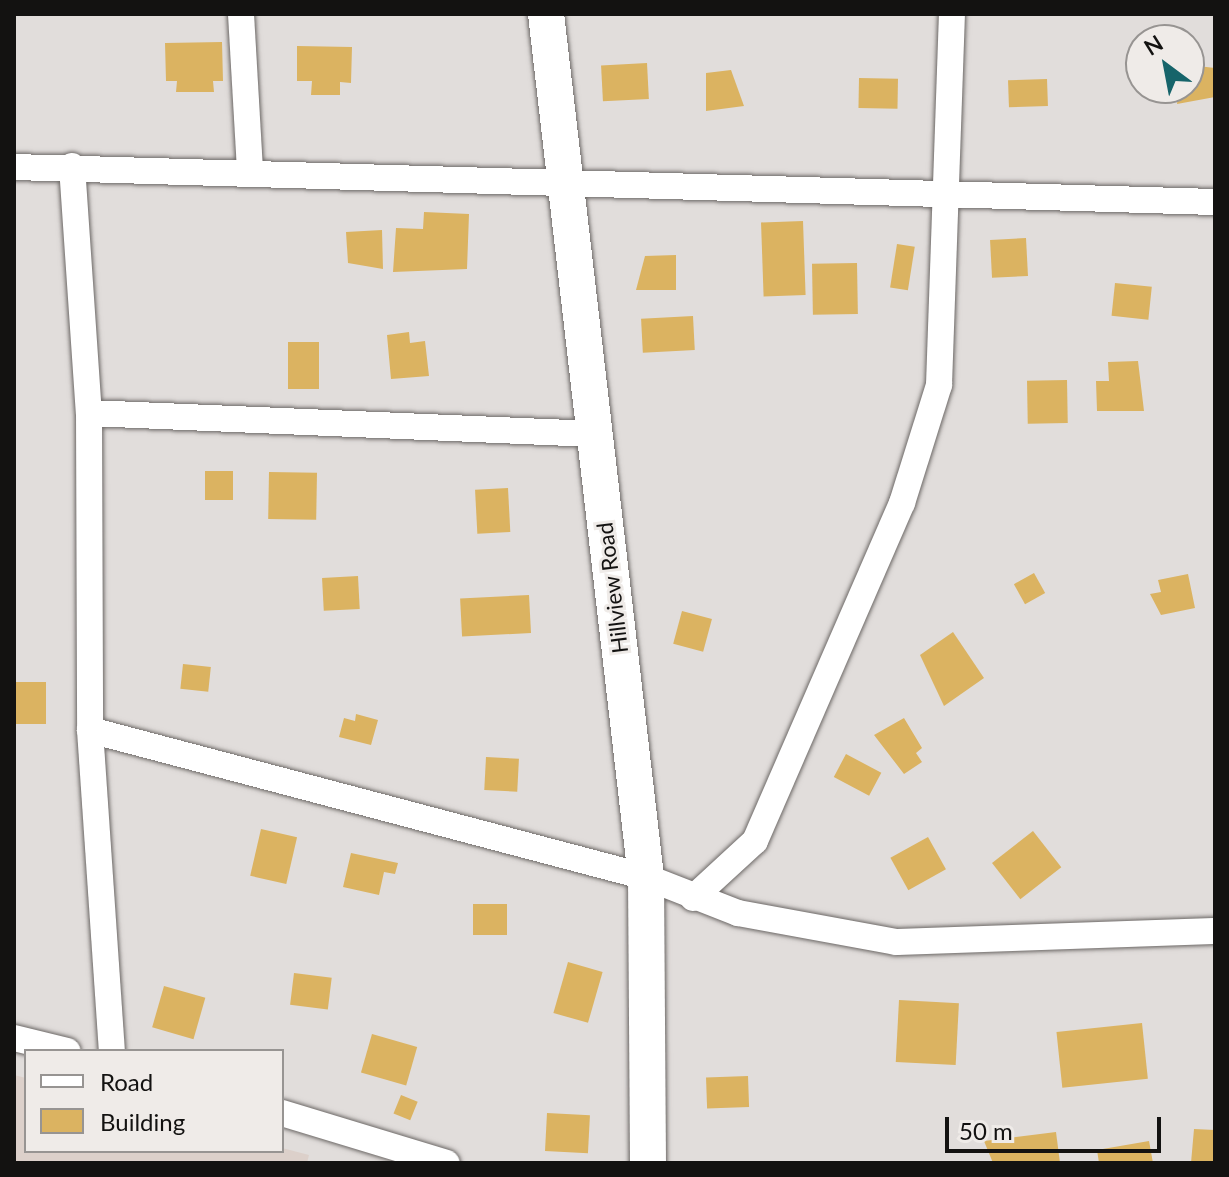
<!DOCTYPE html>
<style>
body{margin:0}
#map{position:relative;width:1229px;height:1177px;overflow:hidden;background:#e1dddb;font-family:Lato,sans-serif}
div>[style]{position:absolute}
.built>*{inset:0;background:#dcd0ca}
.building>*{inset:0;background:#dbb361;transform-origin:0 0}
.roads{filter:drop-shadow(0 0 2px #6c6866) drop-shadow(0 0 2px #6c6866)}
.street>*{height:26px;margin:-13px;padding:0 13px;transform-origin:13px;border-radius:13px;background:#fff}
.secondary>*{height:36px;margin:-18px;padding:0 18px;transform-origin:18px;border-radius:18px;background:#fff}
span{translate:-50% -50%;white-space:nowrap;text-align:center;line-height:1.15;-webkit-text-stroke:6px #efebe8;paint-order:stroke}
.street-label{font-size:22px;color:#131211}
.frame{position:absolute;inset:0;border:16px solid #131211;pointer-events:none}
.legend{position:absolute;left:24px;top:1049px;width:260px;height:104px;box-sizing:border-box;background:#efebe8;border:2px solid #979492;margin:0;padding:10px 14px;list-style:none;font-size:24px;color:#131211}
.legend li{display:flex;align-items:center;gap:16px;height:40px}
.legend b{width:40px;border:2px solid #979492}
.north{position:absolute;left:1125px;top:24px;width:80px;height:80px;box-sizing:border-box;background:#efebe8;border:2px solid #979492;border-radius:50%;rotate:328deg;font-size:22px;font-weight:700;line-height:32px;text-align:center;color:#131211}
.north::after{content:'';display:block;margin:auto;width:28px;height:36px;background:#16646a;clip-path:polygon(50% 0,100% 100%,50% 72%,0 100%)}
.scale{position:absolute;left:945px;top:1117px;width:216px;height:36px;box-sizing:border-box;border:4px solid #131211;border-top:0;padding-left:10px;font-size:24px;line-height:28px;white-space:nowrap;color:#131211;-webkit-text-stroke:6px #efebe8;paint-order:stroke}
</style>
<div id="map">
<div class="built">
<div style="clip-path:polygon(14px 1075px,26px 1078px,26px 1151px,282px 1148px,309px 1155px,307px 1163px,14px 1163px)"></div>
</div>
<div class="building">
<div style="clip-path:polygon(222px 42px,223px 81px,213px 81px,214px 92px,176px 92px,177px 81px,166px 81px,165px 43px)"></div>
<div style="clip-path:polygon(297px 46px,352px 47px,351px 83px,340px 82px,340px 95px,311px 95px,312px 81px,297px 81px)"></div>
<div style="left:647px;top:63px;width:36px;height:46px;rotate:87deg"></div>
<div style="clip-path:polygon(1189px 65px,1215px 68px,1215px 97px,1177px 104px,1179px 88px,1189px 88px)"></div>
<div style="clip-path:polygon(731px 70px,744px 106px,706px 111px,706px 73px)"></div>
<div style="left:859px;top:78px;width:39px;height:30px;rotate:1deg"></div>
<div style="left:1047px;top:79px;width:27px;height:39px;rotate:88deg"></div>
<div style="clip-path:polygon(424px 212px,469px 214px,467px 269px,393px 272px,396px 228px,423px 229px)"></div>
<div style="left:803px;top:221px;width:74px;height:42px;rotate:88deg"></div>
<div style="clip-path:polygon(382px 230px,383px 269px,348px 263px,346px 232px)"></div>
<div style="left:1026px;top:238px;width:38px;height:36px;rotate:87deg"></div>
<div style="left:897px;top:244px;width:18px;height:44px;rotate:9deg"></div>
<div style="clip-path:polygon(676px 255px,676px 290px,636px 290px,645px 256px)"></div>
<div style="left:857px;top:263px;width:51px;height:45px;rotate:89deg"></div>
<div style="left:1115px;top:283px;width:37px;height:33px;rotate:6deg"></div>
<div style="left:693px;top:316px;width:34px;height:52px;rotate:87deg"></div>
<div style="clip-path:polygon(409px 332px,410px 343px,425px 341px,429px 376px,391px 379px,387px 335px)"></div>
<div style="left:288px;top:342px;width:31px;height:47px"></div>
<div style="clip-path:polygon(1138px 361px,1144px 411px,1097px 411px,1096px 381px,1109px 381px,1108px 362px)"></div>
<div style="left:1067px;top:380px;width:43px;height:40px;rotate:89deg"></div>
<div style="left:233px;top:471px;width:29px;height:28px;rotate:90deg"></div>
<div style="left:269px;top:472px;width:48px;height:47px;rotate:1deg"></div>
<div style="left:508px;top:488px;width:44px;height:33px;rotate:87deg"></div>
<div style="left:1034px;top:573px;width:23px;height:23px;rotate:61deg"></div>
<div style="clip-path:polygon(1188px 574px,1195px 608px,1161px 615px,1150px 594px,1161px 592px,1158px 580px)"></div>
<div style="left:358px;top:576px;width:33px;height:36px;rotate:87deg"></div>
<div style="left:529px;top:595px;width:38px;height:69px;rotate:87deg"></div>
<div style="left:682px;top:611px;width:31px;height:34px;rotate:15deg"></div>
<div style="clip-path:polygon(953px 632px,984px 678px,944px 706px,920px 655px)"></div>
<div style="left:183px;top:664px;width:28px;height:25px;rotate:6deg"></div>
<div style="left:14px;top:682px;width:32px;height:42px"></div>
<div style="clip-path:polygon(356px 714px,378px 720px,371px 745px,339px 737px,344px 718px,355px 721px)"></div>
<div style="clip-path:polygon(904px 718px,922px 748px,916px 753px,922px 762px,904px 774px,874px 735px)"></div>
<div style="left:846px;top:754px;width:40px;height:26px;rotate:28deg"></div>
<div style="left:486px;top:757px;width:33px;height:33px;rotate:3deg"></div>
<div style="left:261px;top:829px;width:37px;height:48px;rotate:13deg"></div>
<div style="left:1033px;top:831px;width:46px;height:52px;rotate:52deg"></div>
<div style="left:928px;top:837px;width:37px;height:43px;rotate:61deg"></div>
<div style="clip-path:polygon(351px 853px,398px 863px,395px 874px,384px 872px,379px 895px,343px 887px)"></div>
<div style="left:473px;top:904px;width:34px;height:31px"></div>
<div style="left:568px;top:962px;width:36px;height:53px;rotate:16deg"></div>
<div style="left:294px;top:973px;width:38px;height:32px;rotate:7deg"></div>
<div style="left:164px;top:986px;width:43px;height:43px;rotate:16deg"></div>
<div style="left:899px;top:1000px;width:60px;height:62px;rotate:3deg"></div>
<div style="left:1142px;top:1023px;width:56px;height:86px;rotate:84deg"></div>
<div style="left:372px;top:1034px;width:47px;height:40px;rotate:16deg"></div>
<div style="left:748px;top:1076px;width:31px;height:42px;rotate:88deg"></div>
<div style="left:401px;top:1095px;width:18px;height:20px;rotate:22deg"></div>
<div style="left:547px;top:1113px;width:43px;height:38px;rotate:3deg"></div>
<div style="clip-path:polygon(1194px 1129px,1215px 1130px,1215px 1163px,1191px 1163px)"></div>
<div style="clip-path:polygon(1056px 1132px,1060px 1163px,993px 1163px,984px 1141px)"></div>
<div style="clip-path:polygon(1149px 1141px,1153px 1163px,1099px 1163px,1097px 1150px)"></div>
</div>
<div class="roads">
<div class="street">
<div style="left:241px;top:14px;width:156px;rotate:86.7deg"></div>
<div style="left:72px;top:166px;width:248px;rotate:86.1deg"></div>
<div style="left:89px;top:413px;width:317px;rotate:89.8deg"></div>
<div style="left:90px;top:730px;width:322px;rotate:86.1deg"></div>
<div style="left:14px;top:167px;width:1202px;rotate:1.67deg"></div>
<div style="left:89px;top:413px;width:505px;rotate:2.38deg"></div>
<div style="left:90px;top:730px;width:575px;rotate:14.81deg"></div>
<div style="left:646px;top:877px;width:99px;rotate:21.4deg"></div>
<div style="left:738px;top:913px;width:161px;rotate:10.4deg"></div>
<div style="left:896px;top:942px;width:319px;rotate:-2deg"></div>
<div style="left:693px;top:898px;width:84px;rotate:-42.6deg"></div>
<div style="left:755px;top:841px;width:369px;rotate:-66.5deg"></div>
<div style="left:902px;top:503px;width:124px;rotate:-72.6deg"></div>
<div style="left:939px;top:385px;width:371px;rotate:-88deg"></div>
<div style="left:14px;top:1038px;width:55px;rotate:13.8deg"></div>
<div style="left:282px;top:1113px;width:172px;rotate:16.9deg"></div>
</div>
<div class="secondary">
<div style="left:546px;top:14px;width:869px;rotate:83.39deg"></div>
<div style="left:646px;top:877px;width:286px;rotate:89.6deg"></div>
</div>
</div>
<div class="street-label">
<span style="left:612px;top:588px;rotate:-97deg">Hillview Road</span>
</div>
<div class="frame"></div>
<ul class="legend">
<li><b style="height:10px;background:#fff"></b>Road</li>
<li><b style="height:22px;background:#dbb361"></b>Building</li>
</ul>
<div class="north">N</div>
<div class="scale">50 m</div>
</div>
